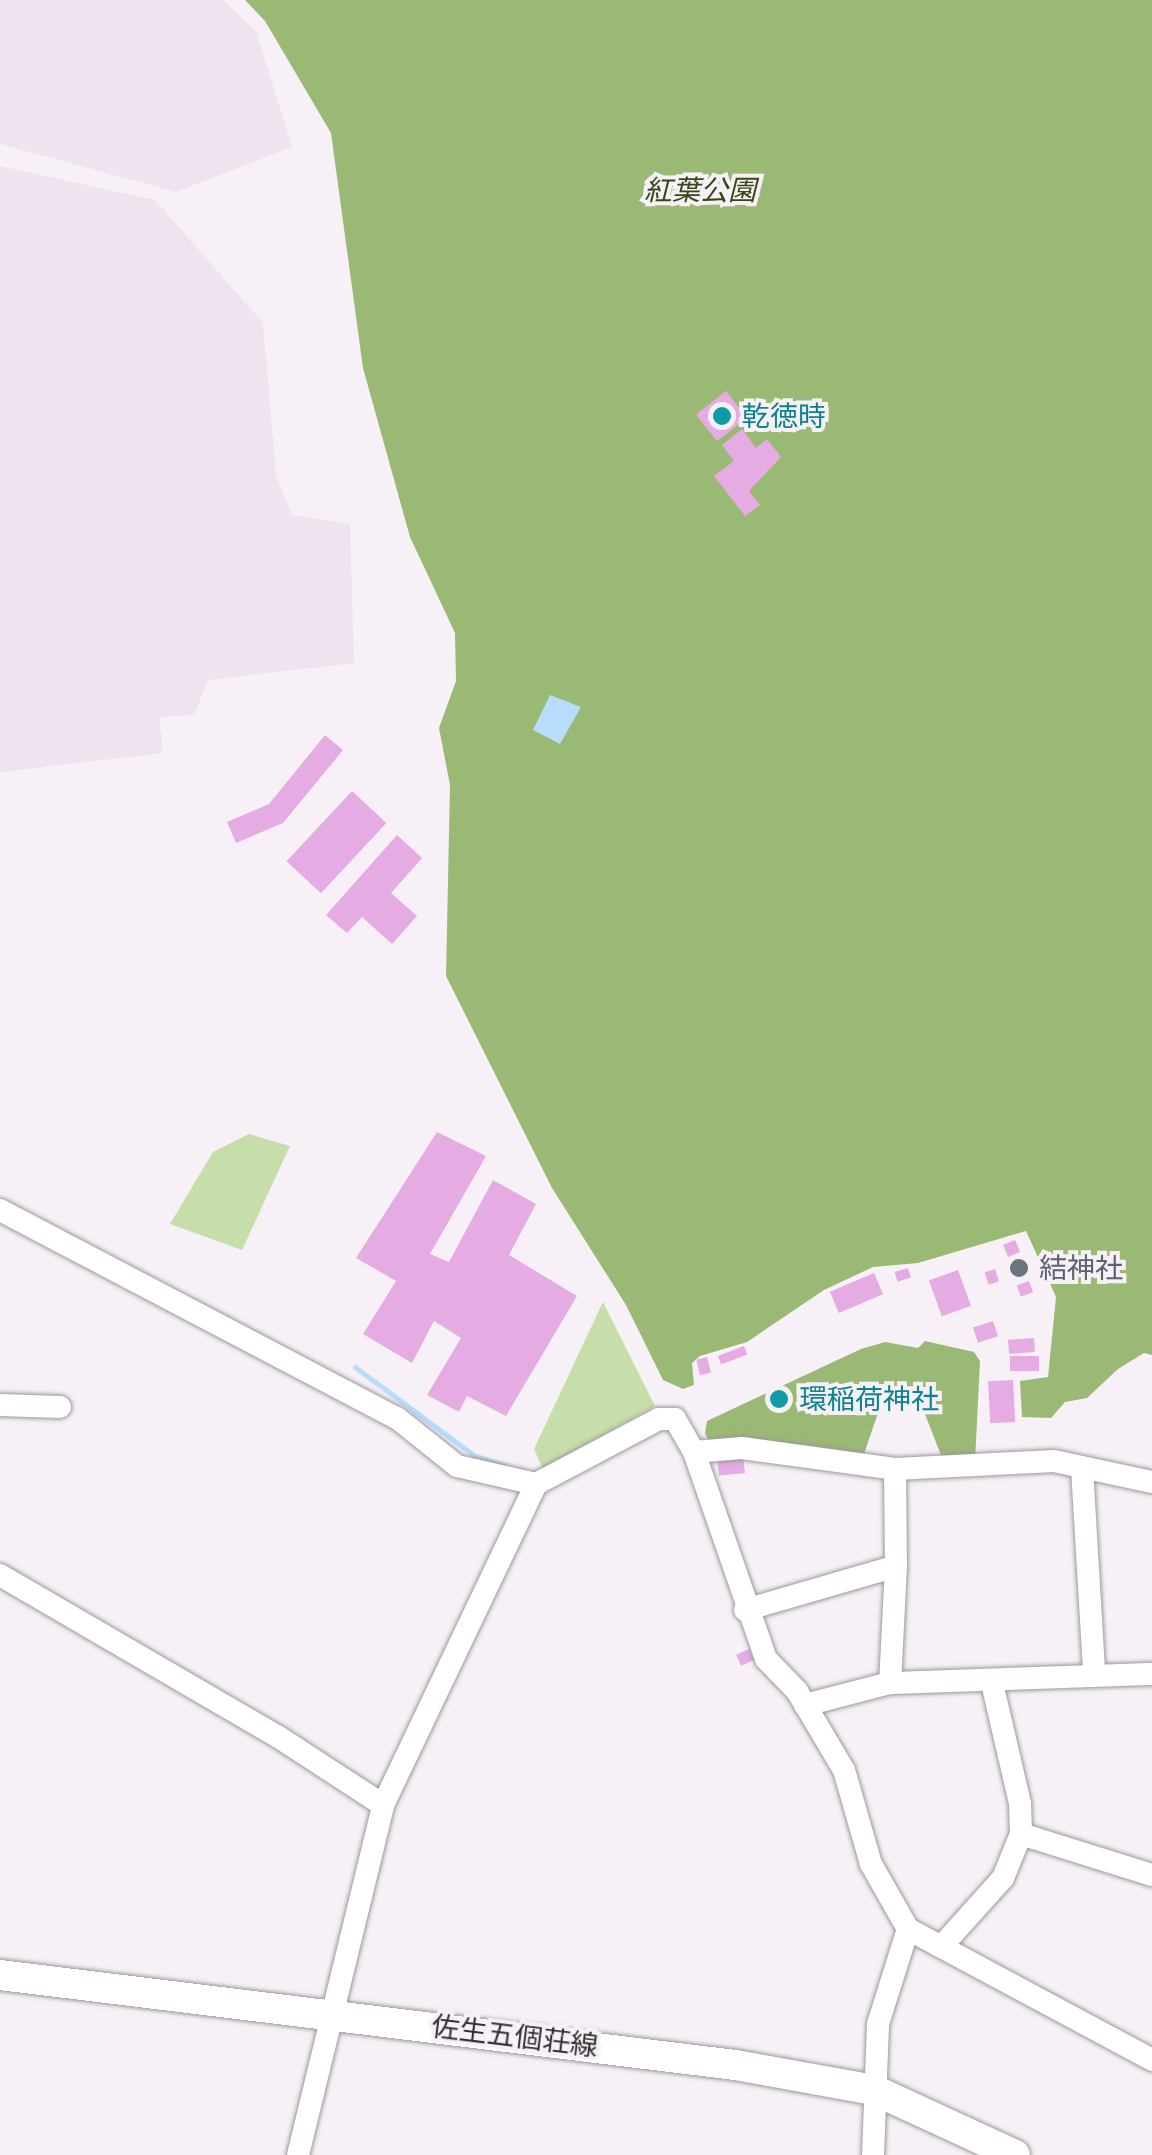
<!DOCTYPE html>
<meta charset="utf-8">
<style>
body{margin:0}
#map{position:relative;width:1152px;height:2155px;overflow:hidden;background:#f7f1f7;font-family:Merriweather,"Noto Sans JP",serif}
div>[style]{position:absolute}
.built>*{inset:0;background:#eee3ee}
.green>*{inset:0;background:#c5deaa}
.forest>*{inset:0;background:#9ab974}
.water>*{inset:0;background:#b6ddfc}
.stream>*{height:5px;margin:-2.5px;padding:0 2.5px;transform-origin:2.5px;border-radius:2.5px;background:#b6ddfc}
.building>*{inset:0;background:#e5abe3;transform-origin:0 0}
.roads{filter:drop-shadow(0 0 2px #9d989d) drop-shadow(0 0 2px #9d989d)}
.street>*{height:22px;margin:-11px;padding:0 11px;transform-origin:11px;border-radius:11px;background:#fff}
.secondary>*{height:30px;margin:-15px;padding:0 15px;transform-origin:15px;border-radius:15px;background:#fff}
.dots>*{width:28px;height:28px;translate:-50% -50%;box-sizing:border-box;border:5px solid #f7f1f7;border-radius:50%}
span{translate:-50% -50%;white-space:nowrap;text-align:center;line-height:1.15;-webkit-text-stroke:8px #f7f1f7;paint-order:stroke}
.park-label{font-size:28px;color:#344816;font-style:italic}
.culture-label{font-size:28px;color:#0d838f}
.left{translate:0 -50%;text-align:left}
.worship-label{font-size:28px;color:#5b616d}
.street-label{font-size:28px;color:#333133}
</style>
<div id="map">
<div class="built">
<div style="clip-path:polygon(0 0,223px 0,256px 31px,292px 147px,176px 192px,0 144px)"></div>
<div style="clip-path:polygon(0 166px,155px 200px,263px 323px,276px 475px,292px 515px,350px 524px,354px 663px,208px 680px,194px 715px,159px 717px,163px 753px,0 772px)"></div>
</div>
<div class="green">
<div style="clip-path:polygon(249px 1134px,290px 1146px,242px 1250px,170px 1224px,213px 1152px)"></div>
<div style="clip-path:polygon(603px 1302px,655px 1406px,543px 1469px,534px 1449px)"></div>
</div>
<div class="forest">
<div style="clip-path:polygon(245px 0,1152px 0,1152px 1355px,1144px 1353px,1118px 1369px,1087px 1398px,1065px 1402px,1051px 1418px,1022px 1417px,1020px 1381px,1048px 1377px,1056px 1297px,1026px 1231px,918px 1263px,873px 1267px,824px 1290px,747px 1342px,700px 1356px,692px 1363px,694px 1385px,683px 1389px,663px 1380px,626px 1305px,552px 1188px,446px 976px,450px 785px,439px 728px,456px 681px,455px 633px,410px 537px,363px 368px,331px 133px,265px 21px)"></div>
<div style="clip-path:polygon(925px 1341px,974px 1352px,980px 1361px,975px 1461px,944px 1463px,923px 1409px,895px 1402px,881px 1404px,863px 1457px,711px 1445px,705px 1433px,707px 1421px,861px 1349px,885px 1342px,918px 1348px)"></div>
</div>
<div class="water">
<div style="clip-path:polygon(550px 695px,581px 707px,560px 744px,533px 730px)"></div>
</div>
<div class="stream">
<div style="left:355px;top:1367px;width:149px;rotate:36.6deg"></div>
<div style="left:475px;top:1456px;width:31px;rotate:17deg"></div>
</div>
<div class="building">
<div style="left:726px;top:391px;width:34px;height:38px;rotate:52deg"></div>
<div style="clip-path:polygon(742px 429px,756px 448px,767px 439px,781px 457px,749px 491px,760px 505px,745px 516px,714px 476px,734px 461px,722px 445px)"></div>
<div style="clip-path:polygon(325px 735px,343px 750px,283px 823px,236px 843px,227px 822px,269px 804px)"></div>
<div style="left:352px;top:791px;width:47px;height:96px;rotate:43deg"></div>
<div style="clip-path:polygon(397px 835px,422px 858px,391px 893px,417px 916px,392px 944px,362px 917px,347px 933px,326px 915px)"></div>
<div style="clip-path:polygon(437px 1132px,486px 1156px,430px 1254px,449px 1262px,493px 1180px,536px 1204px,509px 1255px,577px 1296px,506px 1416px,467px 1396px,459px 1412px,427px 1395px,461px 1338px,434px 1321px,412px 1363px,363px 1334px,396px 1281px,356px 1258px)"></div>
<div style="left:1015px;top:1240px;width:13px;height:13px;rotate:67deg"></div>
<div style="left:1026px;top:1257px;width:17px;height:20px;rotate:73deg"></div>
<div style="left:908px;top:1268px;width:10px;height:14px;rotate:73deg"></div>
<div style="left:995px;top:1269px;width:13px;height:11px;rotate:72deg"></div>
<div style="left:958px;top:1270px;width:38px;height:31px;rotate:70deg"></div>
<div style="left:874px;top:1273px;width:23px;height:48px;rotate:67deg"></div>
<div style="left:1029px;top:1281px;width:12px;height:13px;rotate:70deg"></div>
<div style="left:993px;top:1321px;width:16px;height:21px;rotate:72deg"></div>
<div style="left:1034px;top:1338px;width:14px;height:26px;rotate:86deg"></div>
<div style="left:744px;top:1346px;width:9px;height:28px;rotate:69deg"></div>
<div style="left:1039px;top:1356px;width:15px;height:29px;rotate:90deg"></div>
<div style="left:707px;top:1357px;width:16px;height:11px;rotate:76deg"></div>
<div style="left:1013px;top:1380px;width:42px;height:25px;rotate:87deg"></div>
<div style="left:743px;top:1455px;width:18px;height:26px;rotate:84deg"></div>
<div style="left:749px;top:1649px;width:12px;height:14px;rotate:66deg"></div>
</div>
<div class="roads">
<div class="street">
<div style="left:0;top:1210px;width:448px;rotate:27.7deg"></div>
<div style="left:397px;top:1418px;width:77px;rotate:38.7deg"></div>
<div style="left:457px;top:1466px;width:81px;rotate:12.8deg"></div>
<div style="left:536px;top:1484px;width:139px;rotate:-27.9deg"></div>
<div style="left:659px;top:1419px;width:16px"></div>
<div style="left:675px;top:1419px;width:38px;rotate:60deg"></div>
<div style="left:694px;top:1452px;width:219px;rotate:70.8deg"></div>
<div style="left:766px;top:1659px;width:45px;rotate:45.9deg"></div>
<div style="left:797px;top:1691px;width:92px;rotate:59.3deg"></div>
<div style="left:844px;top:1770px;width:98px;rotate:74deg"></div>
<div style="left:871px;top:1864px;width:75px;rotate:60.4deg"></div>
<div style="left:908px;top:1929px;width:277px;rotate:28.2deg"></div>
<div style="left:0;top:1405px;width:60px;rotate:1.9deg"></div>
<div style="left:694px;top:1452px;width:48px;rotate:-4.8deg"></div>
<div style="left:742px;top:1448px;width:154px;rotate:7.8deg"></div>
<div style="left:895px;top:1469px;width:159px;rotate:-2.9deg"></div>
<div style="left:1054px;top:1461px;width:100px;rotate:12.1deg"></div>
<div style="left:1082px;top:1468px;width:205px;rotate:86.6deg"></div>
<div style="left:895px;top:1469px;width:97px;rotate:89.4deg"></div>
<div style="left:0;top:1575px;width:320px;rotate:30.2deg"></div>
<div style="left:277px;top:1736px;width:126px;rotate:33.1deg"></div>
<div style="left:745px;top:1610px;width:157px;rotate:-16.2deg"></div>
<div style="left:896px;top:1566px;width:117px;rotate:92.9deg"></div>
<div style="left:992px;top:1683px;width:123px;rotate:76.9deg"></div>
<div style="left:1020px;top:1803px;width:31px;rotate:88deg"></div>
<div style="left:805px;top:1705px;width:88px;rotate:-14.5deg"></div>
<div style="left:890px;top:1683px;width:262px;rotate:-2deg"></div>
<div style="left:941px;top:1947px;width:93px;rotate:-48.1deg"></div>
<div style="left:1003px;top:1878px;width:48px;rotate:-67.8deg"></div>
<div style="left:1021px;top:1834px;width:137px;rotate:17.4deg"></div>
<div style="left:298px;top:2155px;width:360px;rotate:-76.3deg"></div>
<div style="left:383px;top:1805px;width:356px;rotate:-64.5deg"></div>
<div style="left:873px;top:2155px;width:131px;rotate:-87.8deg"></div>
<div style="left:878px;top:2024px;width:100px;rotate:-72.5deg"></div>
</div>
<div class="secondary">
<div style="left:0;top:1975px;width:740px;rotate:6.98deg"></div>
<div style="left:735px;top:2065px;width:141px;rotate:10.2deg"></div>
<div style="left:874px;top:2090px;width:155px;rotate:24.7deg"></div>
</div>
</div>
<div class="dots">
<div style="left:722px;top:416px;background:#0f9aa8"></div>
<div style="left:1019px;top:1268px;background:#6b7280"></div>
<div style="left:779px;top:1399px;background:#0f9aa8"></div>
</div>
<div class="park-label">
<span style="left:700px;top:190px">紅葉公園</span>
</div>
<div class="culture-label">
<span class="left" style="left:742px;top:416px">乾徳時</span>
<span class="left" style="left:799px;top:1399px">環稲荷神社</span>
</div>
<div class="worship-label">
<span class="left" style="left:1039px;top:1268px">結神社</span>
</div>
<div class="street-label">
<span style="left:515px;top:2036px;rotate:7deg">佐生五個荘線</span>
</div>
</div>
